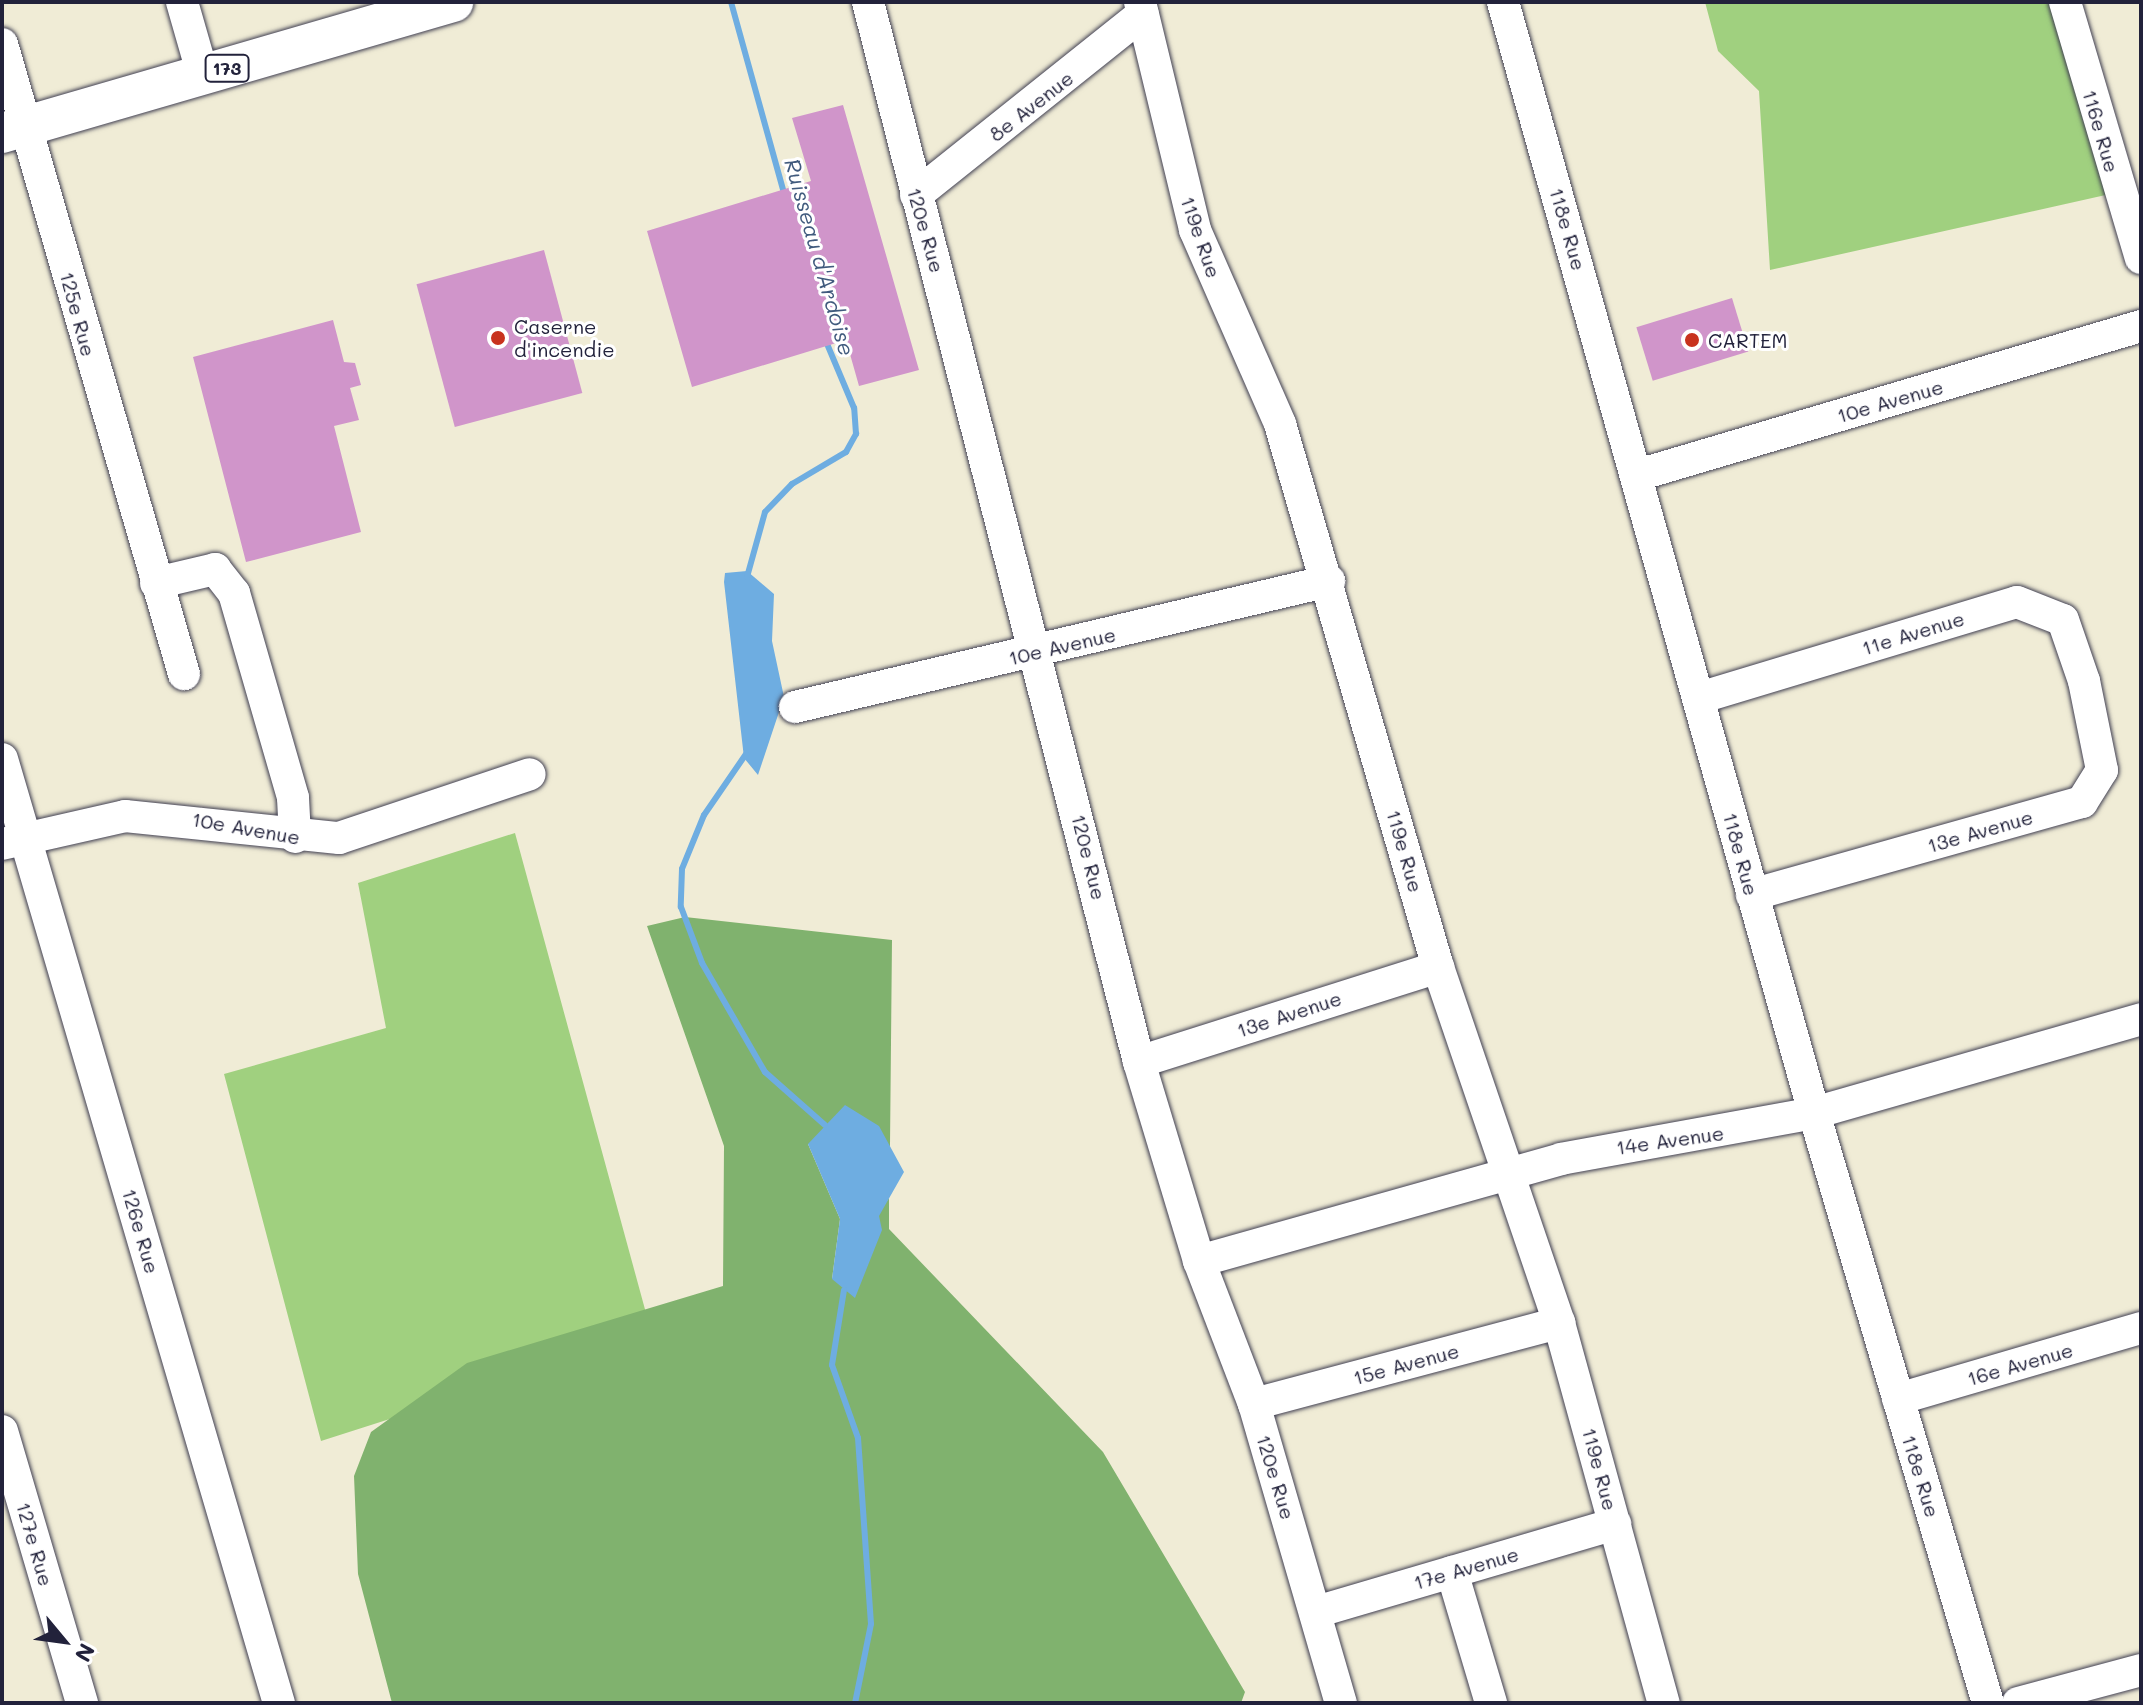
<!DOCTYPE html>
<style>
body{margin:0}
#map{position:relative;width:2143px;height:1705px;overflow:hidden;background:#f0ecd6;font-family:Mali,sans-serif}
div>[style]{position:absolute}
.green>*{inset:0;background:#a0d07f}
.forest>*{inset:0;background:#80b26e}
.water>*{inset:0;background:#6eade1}
.stream>*{height:6px;margin:-3px;padding:0 3px;transform-origin:3px;border-radius:3px;background:#6eade1}
.building>*{inset:0;background:#d095ca;transform-origin:0 0}
.roads{filter:drop-shadow(0 0 2px #414052) drop-shadow(0 0 2px #414052)}
.minor>*{height:32px;margin:-16px;padding:0 16px;transform-origin:16px;border-radius:16px;background:#fff}
.major>*{height:40px;margin:-20px;padding:0 20px;transform-origin:20px;border-radius:20px;background:#fff}
.dots>*{width:22px;height:22px;translate:-50% -50%;box-sizing:border-box;border:4px solid #fff;border-radius:50%}
span{translate:-50% -50%;white-space:nowrap;text-align:center;line-height:1.15;-webkit-text-stroke:6px #fff;paint-order:stroke}
.shield-label span{padding:2px 6px;background:#fff;border:2px solid;border-radius:6px;-webkit-text-stroke-width:0}
.shield-label{font-size:18px;color:#22223b;font-weight:700}
.street-label{font-size:20px;color:#22223b}
.poi-label{font-size:20px;color:#22223b}
.left{translate:0 -50%;text-align:left}
.water-label{font-size:22px;color:#405a7d;font-style:italic}
.frame{position:absolute;inset:0;border:4px solid #22223b;pointer-events:none}
.north{position:absolute;left:24px;top:1601px;width:80px;height:80px;-webkit-text-stroke:6px #fff;paint-order:stroke;rotate:119deg;font-size:22px;font-weight:700;line-height:32px;text-align:center;color:#22223b}
.north::after{content:'';display:block;margin:auto;width:28px;height:36px;background:#22223b;clip-path:polygon(50% 0,100% 100%,50% 72%,0 100%)}
</style>
<div id="map">
<div class="green">
<div style="clip-path:polygon(1705px 2px,2065px 2px,2119px 192px,1770px 270px,1759px 91px,1718px 51px)"></div>
<div style="clip-path:polygon(515px 833px,652px 1335px,321px 1441px,224px 1074px,386px 1028px,358px 883px)"></div>
</div>
<div class="forest">
<div style="clip-path:polygon(685px 917px,892px 940px,890px 1146px,808px 1144px,840px 1219px,832px 1279px,889px 1198px,889px 1229px,1103px 1452px,1245px 1692px,1241px 1703px,392px 1703px,358px 1574px,354px 1476px,371px 1432px,467px 1363px,723px 1286px,724px 1146px,647px 926px)"></div>
</div>
<div class="water">
<div style="clip-path:polygon(747px 571px,774px 594px,772px 641px,784px 697px,758px 775px,744px 758px,724px 582px,725px 573px)"></div>
<div style="clip-path:polygon(845px 1105px,879px 1126px,904px 1172px,879px 1216px,882px 1230px,855px 1298px,832px 1279px,840px 1219px,808px 1144px)"></div>
</div>
<div class="stream">
<div style="left:731px;top:2px;width:202px;rotate:74.5deg"></div>
<div style="left:747px;top:577px;width:67px;rotate:-74.5deg"></div>
<div style="left:765px;top:512px;width:39px;rotate:-46deg"></div>
<div style="left:792px;top:484px;width:63px;rotate:-30.7deg"></div>
<div style="left:846px;top:452px;width:21px;rotate:-61deg"></div>
<div style="left:856px;top:434px;width:26px;rotate:-94deg"></div>
<div style="left:854px;top:408px;width:75px;rotate:-112.8deg"></div>
<div style="left:746px;top:754px;width:74px;rotate:124.5deg"></div>
<div style="left:704px;top:815px;width:58px;rotate:112.2deg"></div>
<div style="left:682px;top:869px;width:38px;rotate:92deg"></div>
<div style="left:681px;top:907px;width:60px;rotate:69.4deg"></div>
<div style="left:702px;top:963px;width:126px;rotate:60deg"></div>
<div style="left:765px;top:1072px;width:80px;rotate:41.5deg"></div>
<div style="left:844px;top:1290px;width:76px;rotate:99.1deg"></div>
<div style="left:832px;top:1365px;width:77px;rotate:70.4deg"></div>
<div style="left:858px;top:1438px;width:186px;rotate:86deg"></div>
<div style="left:871px;top:1624px;width:81px;rotate:101.4deg"></div>
</div>
<div class="building">
<div style="clip-path:polygon(843px 105px,919px 370px,859px 386px,846px 340px,692px 387px,647px 231px,811px 181px,792px 118px)"></div>
<div style="left:544px;top:250px;width:148px;height:132px;rotate:75deg"></div>
<div style="left:1732px;top:298px;width:56px;height:100px;rotate:73deg"></div>
<div style="clip-path:polygon(333px 320px,344px 362px,355px 363px,361px 385px,350px 388px,359px 420px,334px 426px,361px 532px,246px 562px,193px 357px)"></div>
</div>
<div class="roads">
<div class="minor">
<div style="left:182px;top:2px;width:76px;rotate:74deg"></div>
<div style="left:868px;top:2px;width:1094px;rotate:75.66deg"></div>
<div style="left:1139px;top:1062px;width:208px;rotate:73.2deg"></div>
<div style="left:1199px;top:1261px;width:153px;rotate:69deg"></div>
<div style="left:1254px;top:1404px;width:311px;rotate:73.8deg"></div>
<div style="left:1140px;top:2px;width:235px;rotate:76.4deg"></div>
<div style="left:1195px;top:230px;width:212px;rotate:66.3deg"></div>
<div style="left:1280px;top:424px;width:566px;rotate:73.78deg"></div>
<div style="left:1438px;top:967px;width:376px;rotate:71.2deg"></div>
<div style="left:1559px;top:1323px;width:394px;rotate:74.6deg"></div>
<div style="left:1503px;top:2px;width:1154px;rotate:74.36deg"></div>
<div style="left:1814px;top:1113px;width:615px;rotate:73.57deg"></div>
<div style="left:2065px;top:2px;width:267px;rotate:73.5deg"></div>
<div style="left:2px;top:44px;width:656px;rotate:73.89deg"></div>
<div style="left:916px;top:195px;width:290px;rotate:-38.6deg"></div>
<div style="left:1638px;top:475px;width:525px;rotate:-16.5deg"></div>
<div style="left:156px;top:583px;width:61px;rotate:-13.3deg"></div>
<div style="left:215px;top:569px;width:31px;rotate:52deg"></div>
<div style="left:234px;top:593px;width:213px;rotate:73.9deg"></div>
<div style="left:293px;top:798px;width:39px;rotate:87deg"></div>
<div style="left:1699px;top:698px;width:332px;rotate:-16.8deg"></div>
<div style="left:2017px;top:602px;width:49px;rotate:21.4deg"></div>
<div style="left:2063px;top:620px;width:65px;rotate:71deg"></div>
<div style="left:2084px;top:681px;width:91px;rotate:78.6deg"></div>
<div style="left:2102px;top:770px;width:38px;rotate:122deg"></div>
<div style="left:2082px;top:802px;width:343px;rotate:164.3deg"></div>
<div style="left:795px;top:707px;width:549px;rotate:-13.28deg"></div>
<div style="left:2px;top:759px;width:984px;rotate:73.65deg"></div>
<div style="left:2px;top:844px;width:126px;rotate:-12.8deg"></div>
<div style="left:125px;top:816px;width:215px;rotate:5.9deg"></div>
<div style="left:339px;top:838px;width:201px;rotate:-18.5deg"></div>
<div style="left:1139px;top:1062px;width:314px;rotate:-17.6deg"></div>
<div style="left:1199px;top:1261px;width:376px;rotate:-15.7deg"></div>
<div style="left:1561px;top:1159px;width:257px;rotate:-10.3deg"></div>
<div style="left:1814px;top:1113px;width:340px;rotate:-16deg"></div>
<div style="left:1898px;top:1399px;width:253px;rotate:-16.3deg"></div>
<div style="left:1254px;top:1404px;width:316px;rotate:-14.9deg"></div>
<div style="left:2px;top:1431px;width:284px;rotate:73.6deg"></div>
<div style="left:1452px;top:1572px;width:137px;rotate:73.4deg"></div>
<div style="left:1316px;top:1612px;width:312px;rotate:-16.4deg"></div>
<div style="left:2018px;top:1703px;width:127px;rotate:-15deg"></div>
</div>
<div class="major">
<div style="left:2px;top:133px;width:470px;rotate:-16.2deg"></div>
</div>
</div>
<div class="dots">
<div style="left:498px;top:338px;background:#c8321e"></div>
<div style="left:1692px;top:340px;background:#c8321e"></div>
</div>
<div class="shield-label">
<span style="left:227px;top:68px">173</span>
</div>
<div class="street-label">
<span style="left:1031px;top:106px;rotate:-38deg">8e Avenue</span>
<span style="left:2101px;top:131px;rotate:74deg">116e Rue</span>
<span style="left:1568px;top:229px;rotate:74deg">118e Rue</span>
<span style="left:926px;top:230px;rotate:74deg">120e Rue</span>
<span style="left:1201px;top:237px;rotate:71deg">119e Rue</span>
<span style="left:78px;top:314px;rotate:75deg">125e Rue</span>
<span style="left:1890px;top:401px;rotate:-16deg">10e Avenue</span>
<span style="left:1913px;top:633px;rotate:-17deg">11e Avenue</span>
<span style="left:1062px;top:646px;rotate:-13deg">10e Avenue</span>
<span style="left:246px;top:828px;rotate:10deg">10e Avenue</span>
<span style="left:1980px;top:831px;rotate:-16deg">13e Avenue</span>
<span style="left:1405px;top:851px;rotate:74deg">119e Rue</span>
<span style="left:1741px;top:854px;rotate:75deg">118e Rue</span>
<span style="left:1089px;top:857px;rotate:76deg">120e Rue</span>
<span style="left:1289px;top:1014px;rotate:-18deg">13e Avenue</span>
<span style="left:1670px;top:1140px;rotate:-8deg">14e Avenue</span>
<span style="left:141px;top:1231px;rotate:74deg">126e Rue</span>
<span style="left:1406px;top:1364px;rotate:-15deg">15e Avenue</span>
<span style="left:2020px;top:1364px;rotate:-16deg">16e Avenue</span>
<span style="left:1600px;top:1469px;rotate:75deg">119e Rue</span>
<span style="left:1921px;top:1476px;rotate:73deg">118e Rue</span>
<span style="left:1276px;top:1477px;rotate:73deg">120e Rue</span>
<span style="left:35px;top:1544px;rotate:74deg">127e Rue</span>
<span style="left:1466px;top:1568px;rotate:-16deg">17e Avenue</span>
</div>
<div class="poi-label">
<span class="left" style="left:514px;top:338px">Caserne<br>d'incendie</span>
<span class="left" style="left:1708px;top:340px">CARTEM</span>
</div>
<div class="water-label">
<span style="left:820px;top:257px;rotate:74deg">Ruisseau d'Ardoise</span>
</div>
<div class="frame"></div>
<div class="north">N</div>
</div>
